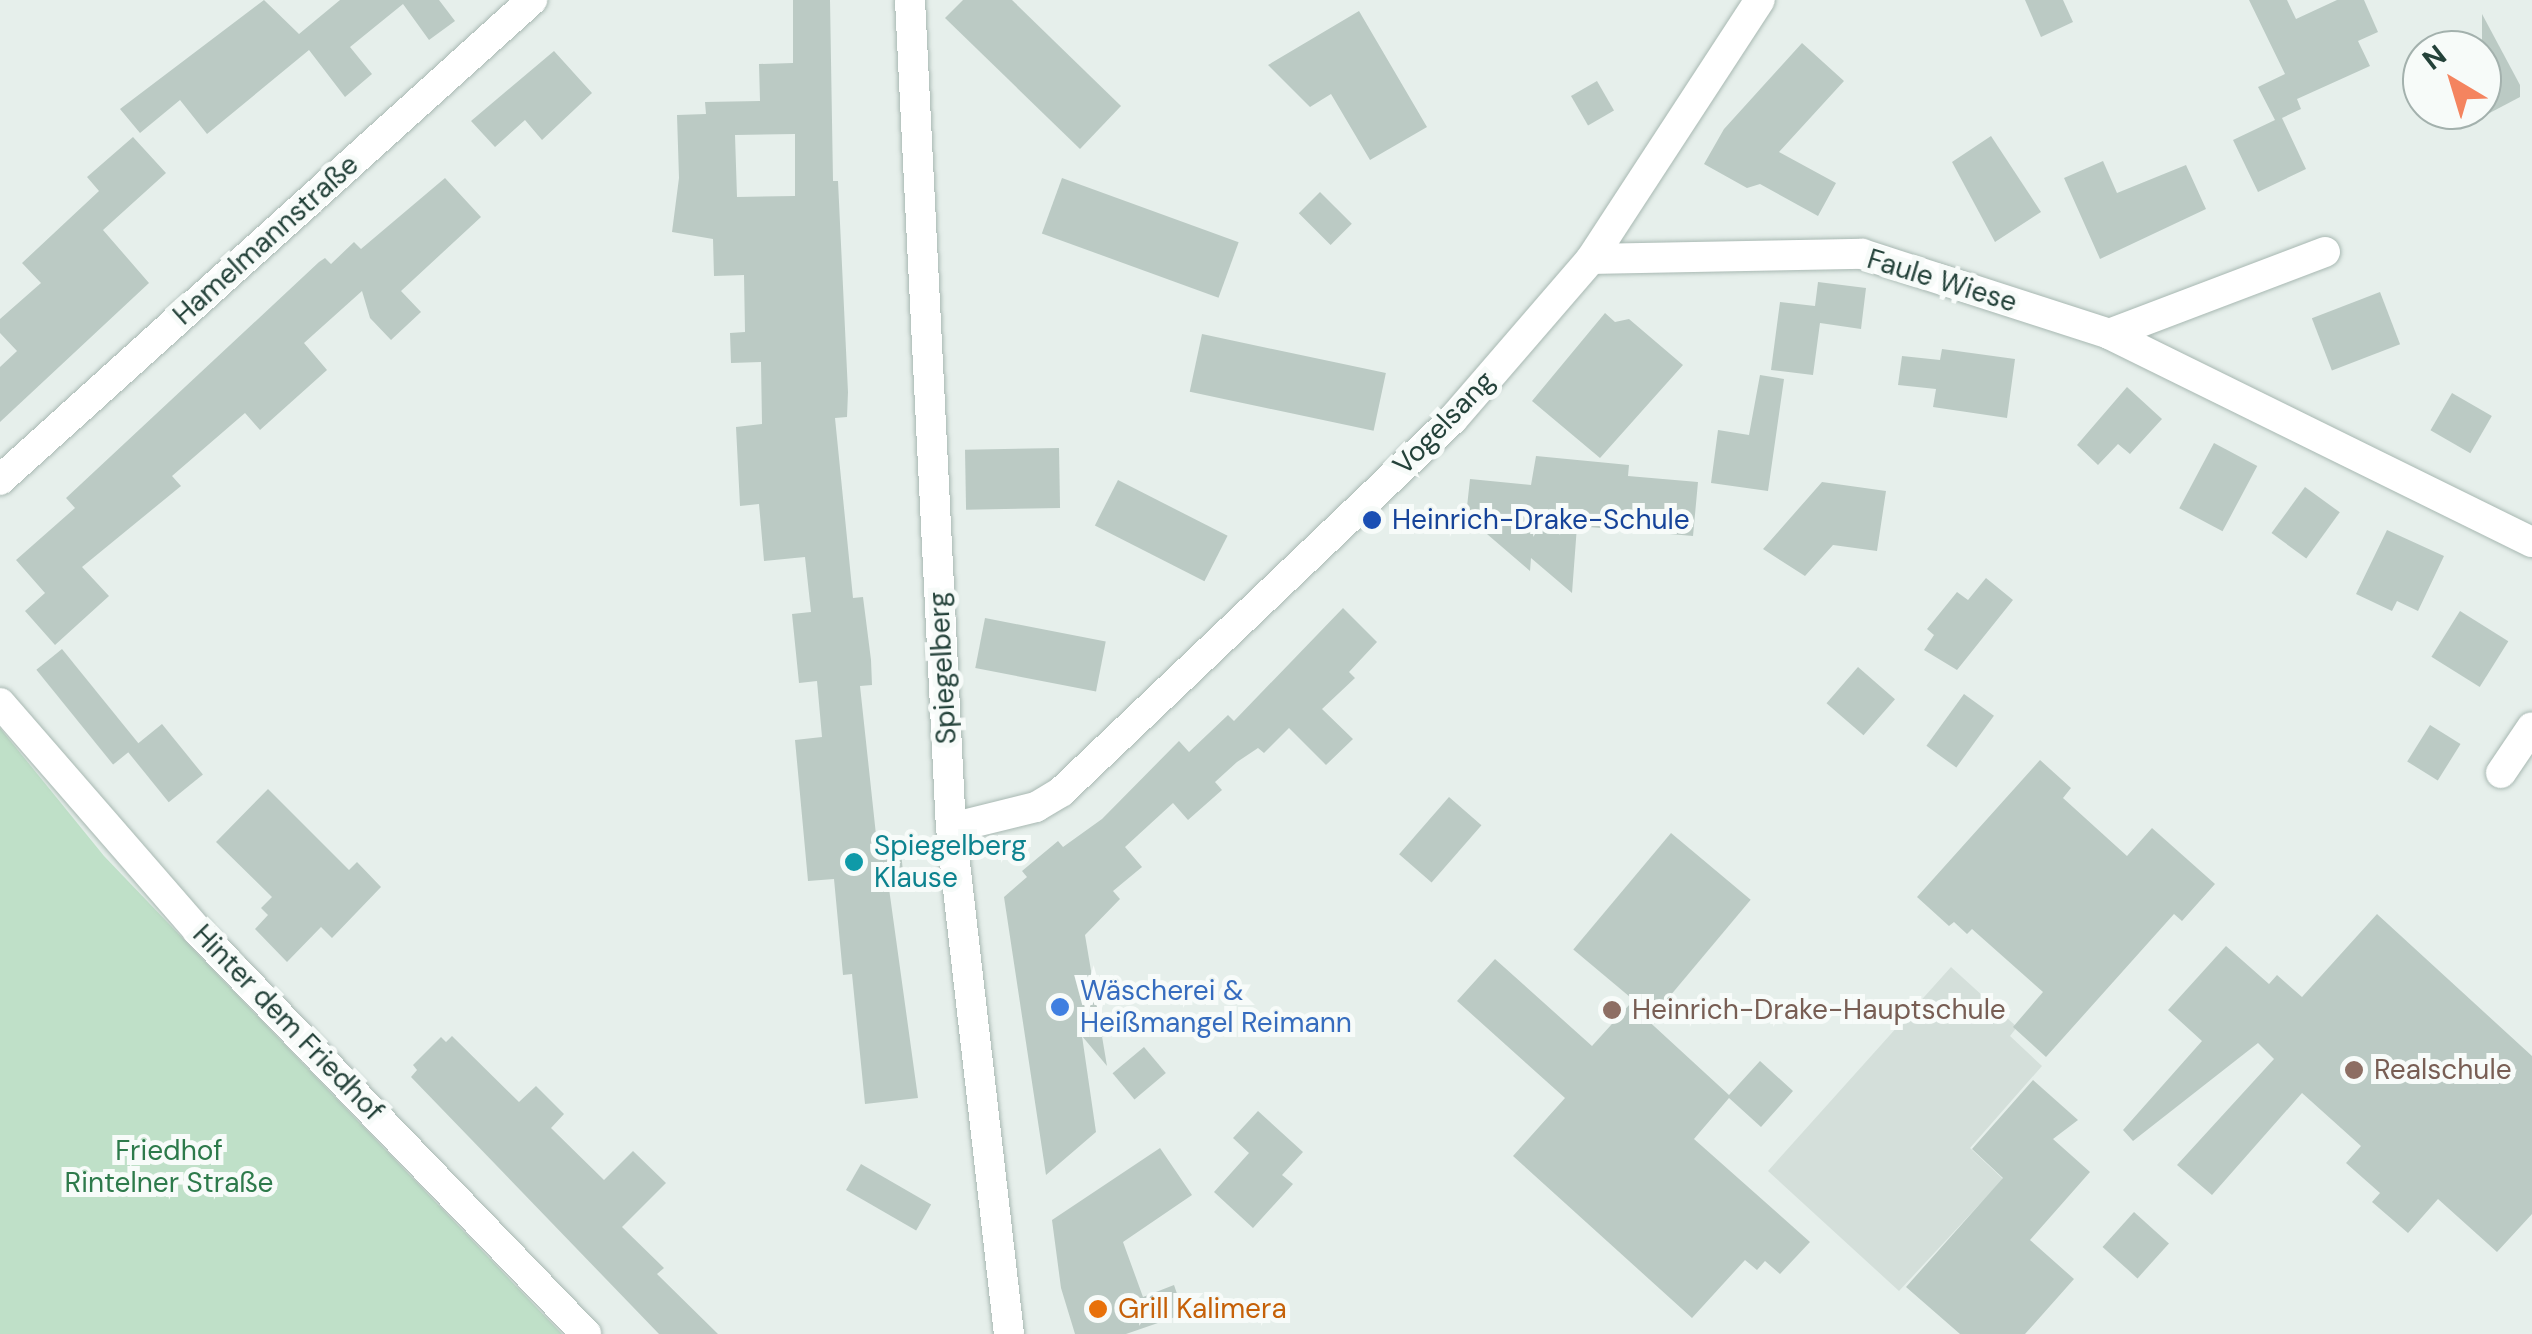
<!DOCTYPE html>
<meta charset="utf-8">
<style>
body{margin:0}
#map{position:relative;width:2532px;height:1334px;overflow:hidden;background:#e6efeb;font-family:"DM Sans",sans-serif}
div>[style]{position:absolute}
.built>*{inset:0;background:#d4dfda}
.green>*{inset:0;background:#bfe0c8}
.building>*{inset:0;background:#bbcac4;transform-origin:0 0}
.roads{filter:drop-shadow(0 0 2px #a8b8b2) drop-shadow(0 0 2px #a8b8b2)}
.minor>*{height:30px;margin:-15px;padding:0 15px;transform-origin:15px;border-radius:15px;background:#fff}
.dots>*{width:28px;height:28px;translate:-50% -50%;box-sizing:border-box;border:5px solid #f7fbf9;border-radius:50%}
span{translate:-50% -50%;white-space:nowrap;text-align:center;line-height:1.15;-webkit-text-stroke:10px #f7fbf9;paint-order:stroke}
.street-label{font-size:28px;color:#24423a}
.transit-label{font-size:28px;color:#164399}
.left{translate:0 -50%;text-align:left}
.culture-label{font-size:28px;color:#0d838f}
.shop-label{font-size:28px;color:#366cbe}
.education-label{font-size:28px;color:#785e54}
.park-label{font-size:28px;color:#2d7a4b}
.food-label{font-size:28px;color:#c56008}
.north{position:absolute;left:2402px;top:30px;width:100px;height:100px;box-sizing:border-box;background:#f7fbf9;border:2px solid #a3b1ad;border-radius:50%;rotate:322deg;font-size:28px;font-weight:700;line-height:40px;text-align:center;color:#24423a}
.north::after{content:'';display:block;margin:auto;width:35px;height:45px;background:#f4845f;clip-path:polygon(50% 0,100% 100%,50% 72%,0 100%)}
</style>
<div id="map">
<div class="built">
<div style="clip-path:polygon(1951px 967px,2017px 1027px,2010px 1036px,2042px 1066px,1970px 1148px,2003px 1179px,1899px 1291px,1768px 1171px)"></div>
</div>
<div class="green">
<div style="clip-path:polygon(0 728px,104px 856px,562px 1334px,0 1334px)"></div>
</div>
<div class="building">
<div style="clip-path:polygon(264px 0,299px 34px,340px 0,439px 0,455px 21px,429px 40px,403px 4px,350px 47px,372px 74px,345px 97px,309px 50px,207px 134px,180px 100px,140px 133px,120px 109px)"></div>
<div style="clip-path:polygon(evenodd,793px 0,830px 0,833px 181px,838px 181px,848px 392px,847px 417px,835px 418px,853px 598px,863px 597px,871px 660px,872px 685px,860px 686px,877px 844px,900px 841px,903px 872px,887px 874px,918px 1098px,865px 1104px,852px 974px,843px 975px,834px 879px,808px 881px,795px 740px,822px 737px,817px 681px,799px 683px,792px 614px,811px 612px,805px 557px,764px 561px,759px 504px,740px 506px,736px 427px,762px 424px,761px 362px,731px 363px,730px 333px,745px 332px,744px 275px,714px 276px,713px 239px,672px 232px,679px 178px,677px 115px,706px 114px,705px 102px,760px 101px,759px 64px,793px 63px,793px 0,795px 134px,795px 196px,737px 197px,735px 135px,795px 134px)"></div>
<div style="clip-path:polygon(963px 0,1012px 0,1121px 106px,1080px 149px,945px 18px)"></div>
<div style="clip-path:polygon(2025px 0,2063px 0,2073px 22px,2041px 37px)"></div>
<div style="clip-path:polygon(2249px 0,2287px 0,2296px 19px,2337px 0,2364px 0,2378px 32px,2358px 41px,2370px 66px,2297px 99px,2301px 109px,2282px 118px,2306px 169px,2258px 192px,2233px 140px,2275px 120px,2258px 87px,2285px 74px)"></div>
<div style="clip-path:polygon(1359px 11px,1427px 127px,1370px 160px,1331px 94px,1310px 107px,1268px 65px)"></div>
<div style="clip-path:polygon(2482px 14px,2520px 85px,2520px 97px,2482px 117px)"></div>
<div style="clip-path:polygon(1802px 43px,1844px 81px,1779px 152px,1836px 183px,1818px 216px,1760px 184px,1747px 188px,1704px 164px,1724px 129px)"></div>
<div style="clip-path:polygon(554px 51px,592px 93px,542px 140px,525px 120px,495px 147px,471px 121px)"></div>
<div style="left:1597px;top:81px;width:34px;height:30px;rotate:60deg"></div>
<div style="clip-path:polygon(1991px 136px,2041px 212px,1995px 242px,1952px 162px)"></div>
<div style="clip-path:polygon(133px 137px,166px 173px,103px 230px,149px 283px,0 422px,0 367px,17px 351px,0 333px,0 319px,41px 283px,22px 263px,99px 191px,87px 177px)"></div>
<div style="clip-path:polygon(2103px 161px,2117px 193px,2186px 165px,2206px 209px,2100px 259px,2064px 178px)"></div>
<div style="clip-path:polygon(445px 178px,481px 217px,401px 291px,421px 312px,391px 340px,370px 318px,362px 291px,304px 343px,327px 370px,260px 430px,245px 413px,172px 476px,181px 486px,82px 567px,109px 596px,55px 645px,25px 611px,45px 593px,16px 560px,75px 508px,66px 498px,319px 262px,325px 258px,331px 264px,354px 242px,361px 249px)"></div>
<div style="left:1062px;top:178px;width:188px;height:59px;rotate:20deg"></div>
<div style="left:1320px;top:192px;width:45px;height:30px;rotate:45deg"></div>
<div style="clip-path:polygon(1818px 282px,1866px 288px,1861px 329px,1820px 323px,1813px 375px,1771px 370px,1780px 302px,1815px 306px)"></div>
<div style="left:2380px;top:292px;width:56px;height:73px;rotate:69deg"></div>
<div style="clip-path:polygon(1605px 313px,1615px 322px,1629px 319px,1683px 365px,1600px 458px,1532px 401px)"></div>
<div style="left:1202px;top:334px;width:188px;height:59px;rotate:12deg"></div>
<div style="clip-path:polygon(1942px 349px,2015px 359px,2007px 418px,1933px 407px,1936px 389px,1898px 385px,1902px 356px,1940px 360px)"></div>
<div style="clip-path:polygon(1760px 375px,1784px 379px,1768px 491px,1711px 483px,1718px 430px,1749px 435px)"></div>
<div style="clip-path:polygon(2127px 387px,2162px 419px,2130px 454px,2118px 444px,2098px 465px,2077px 445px)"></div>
<div style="left:2452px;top:393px;width:46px;height:43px;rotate:30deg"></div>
<div style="left:2214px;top:443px;width:49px;height:74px;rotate:28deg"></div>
<div style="left:1059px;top:448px;width:60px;height:94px;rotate:89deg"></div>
<div style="clip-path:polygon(1536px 456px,1629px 465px,1628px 476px,1698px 482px,1693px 536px,1577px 526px,1572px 593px,1531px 558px,1530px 571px,1466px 516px,1470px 479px,1531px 485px)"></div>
<div style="left:1118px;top:480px;width:123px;height:51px;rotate:27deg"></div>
<div style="clip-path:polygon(1822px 482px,1886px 491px,1877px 551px,1833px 545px,1805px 576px,1763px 549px)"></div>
<div style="left:2305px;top:487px;width:43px;height:57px;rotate:36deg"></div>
<div style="clip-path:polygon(2387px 530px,2444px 556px,2418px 611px,2397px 601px,2392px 611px,2356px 594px)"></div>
<div style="clip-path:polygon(1986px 578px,2013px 600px,1957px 670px,1924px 650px,1934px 635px,1927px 629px,1957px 592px,1968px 600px)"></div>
<div style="clip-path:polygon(1343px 608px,1377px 642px,1349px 672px,1355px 678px,1322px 709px,1353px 739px,1326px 765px,1289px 728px,1264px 753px,1258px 748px,1237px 762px,1215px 782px,1222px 790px,1188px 820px,1173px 803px,1125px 847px,1142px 867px,1113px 891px,1120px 899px,1085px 935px,1107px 1066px,1082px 1036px,1096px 1132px,1046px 1175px,1004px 897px,1027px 877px,1022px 871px,1058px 841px,1063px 847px,1102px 819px,1179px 741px,1189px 752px,1228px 715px,1234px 721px)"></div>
<div style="left:2460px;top:611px;width:57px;height:54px;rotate:32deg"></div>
<div style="left:985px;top:618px;width:123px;height:51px;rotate:11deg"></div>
<div style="left:62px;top:649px;width:122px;height:33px;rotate:51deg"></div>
<div style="left:1858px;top:667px;width:49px;height:48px;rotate:41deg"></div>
<div style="left:1964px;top:694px;width:37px;height:64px;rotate:36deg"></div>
<div style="left:162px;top:724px;width:65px;height:44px;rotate:51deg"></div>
<div style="left:2430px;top:725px;width:36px;height:43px;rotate:32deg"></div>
<div style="clip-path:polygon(2040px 760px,2071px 788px,2063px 798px,2127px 856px,2152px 828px,2215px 884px,2182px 921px,2174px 914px,2046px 1057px,2013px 1027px,2043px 992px,1972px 929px,1967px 934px,1954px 922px,1949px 926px,1917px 897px)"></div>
<div style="clip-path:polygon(268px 789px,349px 870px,357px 862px,381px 887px,332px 938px,321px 927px,287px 962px,255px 929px,268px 915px,261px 908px,272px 897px,216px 842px)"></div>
<div style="left:1449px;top:797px;width:43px;height:76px;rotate:41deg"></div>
<div style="left:1671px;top:833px;width:104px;height:152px;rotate:40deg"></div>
<div style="clip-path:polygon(2377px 914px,2532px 1056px,2532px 1214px,2497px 1252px,2438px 1199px,2408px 1233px,2372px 1202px,2380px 1193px,2346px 1163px,2361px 1146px,2302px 1093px,2212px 1195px,2177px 1165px,2274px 1059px,2258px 1043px,2133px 1141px,2123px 1130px,2202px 1041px,2168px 1010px,2226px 946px,2269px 984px,2277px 975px,2302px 997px)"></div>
<div style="clip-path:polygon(1495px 959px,1592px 1046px,1630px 1004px,1729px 1095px,1760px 1061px,1793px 1091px,1761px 1127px,1729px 1098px,1694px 1139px,1810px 1242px,1780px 1274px,1765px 1261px,1757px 1270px,1745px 1260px,1692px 1318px,1513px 1156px,1565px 1098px,1457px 1001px)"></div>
<div style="clip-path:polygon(452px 1036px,519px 1102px,536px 1086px,564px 1114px,551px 1128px,604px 1180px,633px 1151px,666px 1183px,622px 1227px,664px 1268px,657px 1274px,718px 1334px,659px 1334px,411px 1077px,417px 1070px,413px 1065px,441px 1037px,446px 1042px)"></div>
<div style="left:1144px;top:1047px;width:34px;height:41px;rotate:50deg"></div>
<div style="clip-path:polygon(2033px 1080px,2078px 1120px,2053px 1139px,2090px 1172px,2030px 1240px,2074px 1279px,2025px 1334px,1960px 1334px,1906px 1287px,2003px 1178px,1972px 1149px)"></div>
<div style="clip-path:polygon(1258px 1111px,1303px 1152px,1282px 1175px,1293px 1184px,1253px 1228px,1214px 1192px,1249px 1153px,1233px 1138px)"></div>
<div style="clip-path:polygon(1160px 1148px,1192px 1195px,1123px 1242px,1143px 1297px,1174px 1285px,1184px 1314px,1126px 1334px,1075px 1334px,1061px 1288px,1052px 1220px)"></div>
<div style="left:861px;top:1164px;width:81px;height:30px;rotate:30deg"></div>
<div style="left:2134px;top:1212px;width:47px;height:47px;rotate:42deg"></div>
</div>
<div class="roads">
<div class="minor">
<div style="left:910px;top:0;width:829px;rotate:87.17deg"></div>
<div style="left:951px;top:828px;width:509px;rotate:83.46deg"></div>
<div style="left:1591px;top:259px;width:271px;rotate:-1.1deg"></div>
<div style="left:1862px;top:254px;width:260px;rotate:17.9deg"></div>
<div style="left:2109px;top:334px;width:471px;rotate:26.2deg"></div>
<div style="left:2109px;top:334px;width:231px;rotate:-20.8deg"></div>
<div style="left:0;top:480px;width:717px;rotate:-42.06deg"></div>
<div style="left:0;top:703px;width:301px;rotate:49deg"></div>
<div style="left:197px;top:930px;width:561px;rotate:46.08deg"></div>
<div style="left:2501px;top:773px;width:55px;rotate:-56deg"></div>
<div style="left:951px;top:828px;width:88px;rotate:-13.9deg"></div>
<div style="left:1036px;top:807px;width:29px;rotate:-31deg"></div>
<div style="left:1061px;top:792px;width:541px;rotate:-43.58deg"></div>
<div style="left:1453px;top:419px;width:211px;rotate:-49.2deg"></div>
<div style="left:1591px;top:259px;width:309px;rotate:-56.9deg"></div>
</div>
</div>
<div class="dots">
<div style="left:1372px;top:520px;background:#1a4fb4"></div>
<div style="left:854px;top:862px;background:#0f9aa8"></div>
<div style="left:1060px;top:1007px;background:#3f7fe0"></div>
<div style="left:1612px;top:1010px;background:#8d6e63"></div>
<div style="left:2354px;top:1070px;background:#8d6e63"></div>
<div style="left:1098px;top:1309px;background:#e8710a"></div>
</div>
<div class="street-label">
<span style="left:266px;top:240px;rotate:-42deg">Hamelmannstraße</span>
<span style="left:1942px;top:281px;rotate:17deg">Faule Wiese</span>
<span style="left:1444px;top:423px;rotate:-46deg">Vogelsang</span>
<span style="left:943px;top:668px;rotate:-93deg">Spiegelberg</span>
<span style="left:288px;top:1023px;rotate:46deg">Hinter dem Friedhof</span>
</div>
<div class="transit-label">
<span class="left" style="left:1392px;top:520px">Heinrich-Drake-Schule</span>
</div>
<div class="culture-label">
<span class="left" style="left:874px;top:862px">Spiegelberg<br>Klause</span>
</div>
<div class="shop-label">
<span class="left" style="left:1080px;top:1007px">Wäscherei &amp;<br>Heißmangel Reimann</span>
</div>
<div class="education-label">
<span class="left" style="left:1632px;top:1010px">Heinrich-Drake-Hauptschule</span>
<span class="left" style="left:2374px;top:1070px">Realschule</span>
</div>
<div class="park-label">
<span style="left:169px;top:1167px">Friedhof<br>Rintelner Straße</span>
</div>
<div class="food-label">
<span class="left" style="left:1118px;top:1309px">Grill Kalimera</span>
</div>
<div class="north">N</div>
</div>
